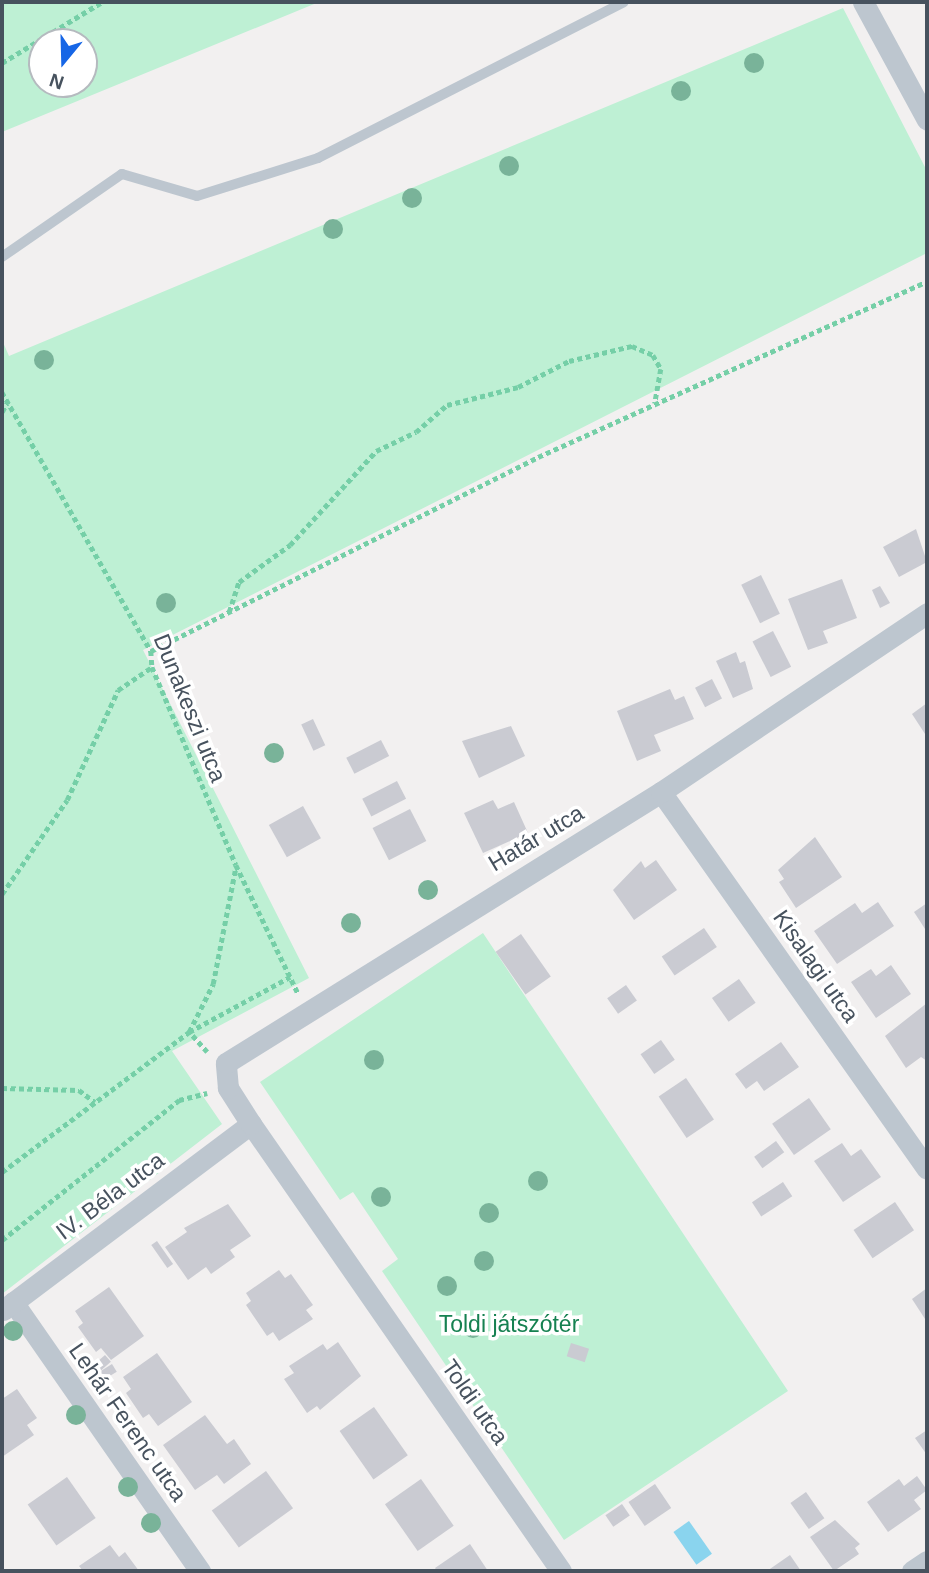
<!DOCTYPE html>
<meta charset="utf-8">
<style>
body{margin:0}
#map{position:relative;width:929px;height:1573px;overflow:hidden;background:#f2f0f0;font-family:Arial,sans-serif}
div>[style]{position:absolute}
.green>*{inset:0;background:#bef0d4}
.water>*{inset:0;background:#8ad4ee;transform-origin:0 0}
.building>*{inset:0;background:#cacbd2;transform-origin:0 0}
.path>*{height:4.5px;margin-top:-2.25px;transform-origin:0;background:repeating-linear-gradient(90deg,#75cfa7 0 5px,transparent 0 8.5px)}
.lane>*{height:10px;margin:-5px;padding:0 5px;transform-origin:5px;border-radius:5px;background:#bdc6cf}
.street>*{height:21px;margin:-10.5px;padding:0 10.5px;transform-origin:10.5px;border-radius:10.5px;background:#bdc6cf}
.trees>*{width:20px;height:20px;margin:-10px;border-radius:50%;background:#79b399}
span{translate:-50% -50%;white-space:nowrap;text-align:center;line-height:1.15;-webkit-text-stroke:7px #fff;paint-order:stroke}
.street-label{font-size:23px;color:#47525e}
.park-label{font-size:23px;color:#168151}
.frame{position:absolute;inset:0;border:4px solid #47525e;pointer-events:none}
.north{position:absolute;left:28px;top:28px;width:70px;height:70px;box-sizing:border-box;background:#fff;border:2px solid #b5babf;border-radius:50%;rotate:199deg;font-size:19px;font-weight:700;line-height:28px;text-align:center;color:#47525e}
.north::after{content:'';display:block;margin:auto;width:24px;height:32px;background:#1666e6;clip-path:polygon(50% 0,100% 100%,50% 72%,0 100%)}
</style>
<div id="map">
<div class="green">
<div style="clip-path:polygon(evenodd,2px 2px,319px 2px,2px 132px,2px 2px,84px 42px,84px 84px,42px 84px,42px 42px,84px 42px)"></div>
<div style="clip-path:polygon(843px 8px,927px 171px,927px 253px,143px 650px,309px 978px,172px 1051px,222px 1124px,2px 1294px,2px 340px,9px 356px)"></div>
<div style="clip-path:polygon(483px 933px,788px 1391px,564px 1540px,382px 1271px,398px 1259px,353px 1192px,340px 1200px,260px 1082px)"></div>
</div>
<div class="water">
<div style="left:689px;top:1521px;width:40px;height:19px;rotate:55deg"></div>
</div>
<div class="building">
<div style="clip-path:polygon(916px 529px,927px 562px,899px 577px,883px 547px)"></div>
<div style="left:761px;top:575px;width:43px;height:22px;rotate:64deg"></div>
<div style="clip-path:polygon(842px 579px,857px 618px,823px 631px,828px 643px,808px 650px,788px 599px)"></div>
<div style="clip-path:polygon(880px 586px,890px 603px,880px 608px,872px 590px)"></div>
<div style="left:773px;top:631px;width:40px;height:23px;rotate:63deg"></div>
<div style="clip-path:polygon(736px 652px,740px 663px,745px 661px,753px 689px,733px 698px,716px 661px)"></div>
<div style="left:712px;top:679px;width:22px;height:19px;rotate:63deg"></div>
<div style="clip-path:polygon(670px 689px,675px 700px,684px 696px,694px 719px,654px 735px,661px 751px,637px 761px,617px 711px)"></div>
<div style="clip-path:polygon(927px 703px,927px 737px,912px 714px)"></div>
<div style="left:313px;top:719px;width:29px;height:13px;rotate:65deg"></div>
<div style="clip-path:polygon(511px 726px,525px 756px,479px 778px,462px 741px)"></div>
<div style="left:381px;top:740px;width:18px;height:39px;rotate:63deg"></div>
<div style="left:397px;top:781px;width:20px;height:39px;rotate:63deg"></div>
<div style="clip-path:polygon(493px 800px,498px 809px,514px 802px,528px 833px,483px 853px,464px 813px)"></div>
<div style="left:303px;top:806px;width:37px;height:39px;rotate:61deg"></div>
<div style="left:410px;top:809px;width:36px;height:42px;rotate:63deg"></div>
<div style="clip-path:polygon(815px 837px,842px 877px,796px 908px,779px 882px,784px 879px,778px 870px)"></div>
<div style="clip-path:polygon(656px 860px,677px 890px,634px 920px,613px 890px,641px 861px,645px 868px)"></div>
<div style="clip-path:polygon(878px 902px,894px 926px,837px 964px,814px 931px,855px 903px,862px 913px)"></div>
<div style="clip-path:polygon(927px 903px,927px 932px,914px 912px)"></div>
<div style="left:704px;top:928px;width:23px;height:51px;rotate:56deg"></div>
<div style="left:521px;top:934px;width:52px;height:31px;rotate:55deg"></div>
<div style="clip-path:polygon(891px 965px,911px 994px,876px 1018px,851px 982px,871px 969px,876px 976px)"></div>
<div style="left:739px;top:979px;width:29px;height:33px;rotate:55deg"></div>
<div style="left:626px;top:985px;width:19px;height:23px;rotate:55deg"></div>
<div style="clip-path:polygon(927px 1003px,927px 1061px,921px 1057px,906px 1068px,885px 1036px)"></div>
<div style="left:661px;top:1040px;width:24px;height:25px;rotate:55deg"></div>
<div style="clip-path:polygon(781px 1042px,799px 1067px,764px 1091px,757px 1081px,746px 1089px,735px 1074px)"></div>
<div style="left:686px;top:1078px;width:50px;height:33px;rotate:56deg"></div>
<div style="left:809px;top:1098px;width:38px;height:45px;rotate:55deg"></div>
<div style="left:776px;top:1141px;width:14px;height:27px;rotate:54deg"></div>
<div style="clip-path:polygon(842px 1143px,851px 1156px,861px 1149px,881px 1177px,843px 1202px,814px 1161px)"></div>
<div style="left:783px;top:1182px;width:17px;height:37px;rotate:57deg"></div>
<div style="left:895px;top:1202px;width:34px;height:50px;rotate:56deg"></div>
<div style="clip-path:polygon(228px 1204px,251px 1236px,230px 1250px,235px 1257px,211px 1274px,206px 1267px,188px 1280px,165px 1247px,187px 1232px,184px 1228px)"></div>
<div style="left:157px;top:1241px;width:28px;height:7px;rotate:55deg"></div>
<div style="clip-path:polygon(279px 1270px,285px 1278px,291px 1274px,313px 1305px,306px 1310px,313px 1319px,279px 1341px,273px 1332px,267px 1336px,246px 1305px,251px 1301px,246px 1293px)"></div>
<div style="clip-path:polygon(109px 1287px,144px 1336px,111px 1360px,101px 1348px,96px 1352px,78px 1327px,83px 1323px,75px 1311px)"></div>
<div style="clip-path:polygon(927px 1288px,927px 1322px,912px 1299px)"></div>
<div style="clip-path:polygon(338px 1342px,361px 1376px,320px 1410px,317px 1406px,307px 1413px,284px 1379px,294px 1373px,289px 1366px,323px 1344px,327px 1350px)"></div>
<div style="left:571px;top:1343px;width:19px;height:14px;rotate:18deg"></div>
<div style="clip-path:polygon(157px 1353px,192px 1402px,158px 1426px,149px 1414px,143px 1418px,126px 1393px,131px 1389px,123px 1377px)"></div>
<div style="left:105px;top:1355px;width:9px;height:16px;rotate:49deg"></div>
<div style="left:112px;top:1364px;width:9px;height:16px;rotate:58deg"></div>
<div style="clip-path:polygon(17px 1389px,37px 1418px,27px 1425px,34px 1435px,2px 1457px,2px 1399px)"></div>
<div style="left:374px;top:1407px;width:59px;height:42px;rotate:55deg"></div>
<div style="clip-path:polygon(205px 1415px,227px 1444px,234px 1439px,251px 1464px,224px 1484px,217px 1475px,195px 1490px,163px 1445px)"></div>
<div style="clip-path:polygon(927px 1430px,927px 1455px,915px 1438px)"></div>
<div style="left:266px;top:1471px;width:46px;height:67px;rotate:54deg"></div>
<div style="clip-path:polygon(917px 1476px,927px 1490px,914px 1500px,921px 1509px,888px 1532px,867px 1502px,899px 1479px,904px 1486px)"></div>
<div style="left:67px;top:1477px;width:50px;height:48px;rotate:55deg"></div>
<div style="left:421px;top:1479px;width:57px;height:44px;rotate:55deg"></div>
<div style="left:655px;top:1484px;width:29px;height:32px;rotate:56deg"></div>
<div style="left:806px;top:1492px;width:32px;height:19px;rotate:55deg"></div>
<div style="left:622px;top:1504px;width:14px;height:20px;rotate:56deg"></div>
<div style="clip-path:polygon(835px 1520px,860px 1544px,855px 1548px,859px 1554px,834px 1571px,810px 1537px)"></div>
<div style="clip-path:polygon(470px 1544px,488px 1571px,437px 1571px,435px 1568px)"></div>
<div style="clip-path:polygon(110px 1545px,119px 1557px,125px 1552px,139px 1571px,83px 1571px,79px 1566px)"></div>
<div style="clip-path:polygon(790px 1555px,801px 1571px,767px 1571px)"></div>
</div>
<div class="path">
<div style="left:2px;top:63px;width:117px;rotate:-31.4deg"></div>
<div style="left:2px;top:392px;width:299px;rotate:60.1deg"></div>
<div style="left:151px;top:651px;width:16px;rotate:86deg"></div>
<div style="left:152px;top:667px;width:215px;rotate:67deg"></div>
<div style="left:236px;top:865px;width:142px;rotate:64.2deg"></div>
<div style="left:2px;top:412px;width:10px;rotate:-61deg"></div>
<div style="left:229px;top:612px;width:32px;rotate:-72deg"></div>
<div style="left:239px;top:582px;width:63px;rotate:-36deg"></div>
<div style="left:290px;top:545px;width:127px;rotate:-47.5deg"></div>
<div style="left:376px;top:451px;width:44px;rotate:-25.4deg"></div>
<div style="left:416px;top:432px;width:41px;rotate:-41.1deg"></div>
<div style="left:447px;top:405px;width:73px;rotate:-14.2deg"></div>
<div style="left:518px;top:387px;width:57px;rotate:-27deg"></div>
<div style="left:569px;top:361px;width:65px;rotate:-13.4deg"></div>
<div style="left:632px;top:346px;width:23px;rotate:23deg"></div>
<div style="left:653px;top:355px;width:16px;rotate:60deg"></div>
<div style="left:661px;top:369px;width:35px;rotate:100deg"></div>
<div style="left:151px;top:651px;width:433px;rotate:-26.6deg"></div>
<div style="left:538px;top:457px;width:427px;rotate:-24.3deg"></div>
<div style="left:2px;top:894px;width:114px;rotate:-55.3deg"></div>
<div style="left:67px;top:800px;width:121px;rotate:-65.1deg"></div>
<div style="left:118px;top:690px;width:41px;rotate:-34.1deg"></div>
<div style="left:207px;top:1052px;width:27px;rotate:-132deg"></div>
<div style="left:189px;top:1032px;width:115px;rotate:-28.6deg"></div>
<div style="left:2px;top:1088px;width:77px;rotate:1.5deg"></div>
<div style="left:79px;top:1090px;width:20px;rotate:37deg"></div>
<div style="left:2px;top:1172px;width:234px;rotate:-36.8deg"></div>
<div style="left:189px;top:1032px;width:54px;rotate:-63.4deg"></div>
<div style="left:213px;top:984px;width:120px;rotate:-79deg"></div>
<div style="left:2px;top:1240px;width:226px;rotate:-38.3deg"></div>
<div style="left:179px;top:1100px;width:29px;rotate:-14deg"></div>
</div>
<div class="lane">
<div style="left:2px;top:257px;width:146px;rotate:-34.7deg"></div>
<div style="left:122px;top:174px;width:78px;rotate:16.3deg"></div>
<div style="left:197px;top:196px;width:127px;rotate:-17.4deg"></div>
<div style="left:318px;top:158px;width:343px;rotate:-27deg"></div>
</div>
<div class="street">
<div style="left:863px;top:2px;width:134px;rotate:61.5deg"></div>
<div style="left:661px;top:792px;width:461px;rotate:54.8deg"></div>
<div style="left:13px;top:1302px;width:328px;rotate:55.2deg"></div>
<div style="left:3px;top:1310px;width:310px;rotate:-36.9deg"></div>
<div style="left:561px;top:1571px;width:544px;rotate:-124.74deg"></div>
<div style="left:251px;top:1124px;width:43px;rotate:-122.6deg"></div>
<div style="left:228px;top:1088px;width:25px;rotate:-95deg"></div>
<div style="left:226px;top:1063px;width:513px;rotate:-31.92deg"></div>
<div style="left:661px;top:792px;width:321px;rotate:-33.9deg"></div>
<div style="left:912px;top:1571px;width:18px;rotate:-34deg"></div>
</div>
<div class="trees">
<div style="left:754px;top:63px"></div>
<div style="left:681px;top:91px"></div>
<div style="left:509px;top:166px"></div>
<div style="left:412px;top:198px"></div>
<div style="left:333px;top:229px"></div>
<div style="left:44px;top:360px"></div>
<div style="left:166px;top:603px"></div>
<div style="left:274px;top:753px"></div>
<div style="left:428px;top:890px"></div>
<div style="left:351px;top:923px"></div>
<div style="left:374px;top:1060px"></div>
<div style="left:538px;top:1181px"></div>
<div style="left:381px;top:1197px"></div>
<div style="left:489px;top:1213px"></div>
<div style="left:484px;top:1261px"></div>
<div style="left:447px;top:1286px"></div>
<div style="left:473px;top:1328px"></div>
<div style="left:13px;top:1331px"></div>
<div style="left:76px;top:1415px"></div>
<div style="left:128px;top:1487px"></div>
<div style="left:151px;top:1523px"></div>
</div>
<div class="street-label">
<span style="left:190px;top:708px;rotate:68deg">Dunakeszi utca</span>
<span style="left:536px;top:838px;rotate:-31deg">Határ utca</span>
<span style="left:816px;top:966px;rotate:55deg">Kisalagi utca</span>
<span style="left:110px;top:1196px;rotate:-37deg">IV. Béla utca</span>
<span style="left:475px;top:1402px;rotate:55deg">Toldi utca</span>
<span style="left:128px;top:1422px;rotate:55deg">Lehár Ferenc utca</span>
</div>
<div class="park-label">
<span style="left:509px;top:1324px">Toldi játszótér</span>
</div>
<div class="frame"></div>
<div class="north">N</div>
</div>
